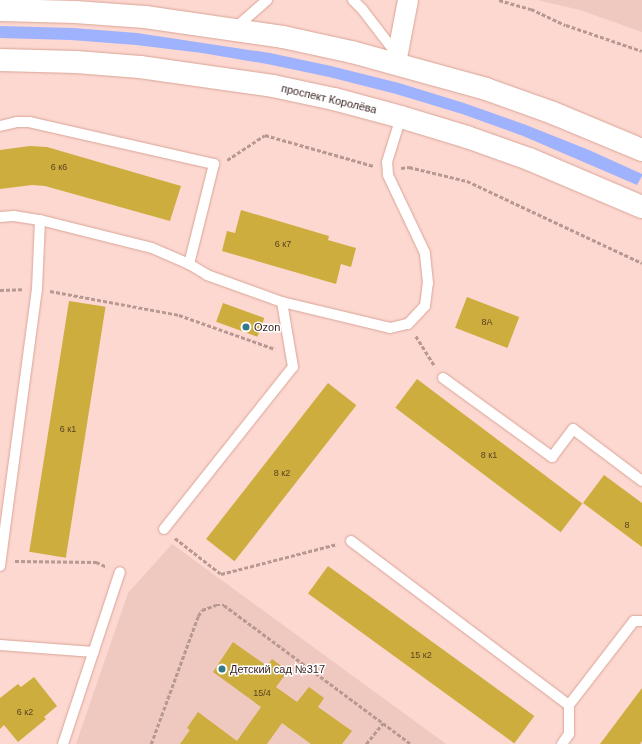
<!DOCTYPE html>
<meta charset="utf-8">
<style>
body{margin:0}
#map{position:relative;width:642px;height:744px;overflow:hidden;background:#fcd8d0;font-family:Arial,sans-serif}
div>[style]{position:absolute}
.built>*{inset:0;background:#efc8bf}
.green>*{inset:0;background:#9eb2fe}
.building>*{inset:0;background:#cdad3e;transform-origin:0 0}
.path>*{height:2.5px;margin-top:-1.25px;transform-origin:0;background:repeating-linear-gradient(90deg,#b79892 0 4px,transparent 0 6px)}
.roads{filter:drop-shadow(0 0 1px #daa396) drop-shadow(0 0 1px #daa396)}
.lane>*{height:10px;margin:-5px;padding:0 5px;transform-origin:5px;border-radius:5px;background:#fff}
.street>*{height:20px;margin:-10px;padding:0 10px;transform-origin:10px;border-radius:10px;background:#fff}
.primary>*{height:22px;margin:-11px;padding:0 11px;transform-origin:11px;border-radius:11px;background:#fff}
.dots>*{width:11px;height:11px;translate:-50% -50%;box-sizing:border-box;border:2px solid #fff;border-radius:50%}
span{translate:-50% -50%;white-space:nowrap;text-align:center;line-height:1.15;-webkit-text-stroke:3px #fff;paint-order:stroke}
.number-label{font-size:9px;color:#5a4223}
.number-label span{-webkit-text-stroke-width:0}
.street-label{font-size:11px;color:#341e1a}
.poi-label{font-size:11px;color:#341e1a}
.left{translate:0 -50%;text-align:left}
</style>
<div id="map">
<div class="built">
<div style="clip-path:polygon(537px 0,642px 0,642px 32px,580px 10px)"></div>
<div style="clip-path:polygon(172px 544px,446px 744px,76px 744px,128px 593px)"></div>
</div>
<div class="green">
<div style="clip-path:polygon(0 26px,73px 28px,137px 33px,270px 53px,331px 66px,399px 83px,464px 103px,526px 125px,589px 150px,642px 174px,642px 176px,637px 185px,523px 136px,462px 114px,396px 94px,329px 77px,267px 64px,202px 53px,136px 45px,71px 40px,0 38px)"></div>
</div>
<div class="building">
<div style="clip-path:polygon(30px 146px,47px 147px,181px 186px,170px 221px,45px 186px,32px 185px,0 189px,0 150px)"></div>
<div style="clip-path:polygon(241px 210px,329px 236px,328px 240px,356px 248px,351px 267px,341px 264px,336px 284px,222px 251px,227px 231px,235px 233px)"></div>
<div style="left:467px;top:297px;width:56px;height:33px;rotate:21deg"></div>
<div style="left:69px;top:301px;width:37px;height:254px;rotate:9deg"></div>
<div style="left:223px;top:303px;width:44px;height:20px;rotate:20deg"></div>
<div style="left:417px;top:379px;width:207px;height:36px;rotate:37deg"></div>
<div style="left:328px;top:383px;width:36px;height:198px;rotate:38deg"></div>
<div style="clip-path:polygon(604px 475px,642px 503px,642px 547px,583px 503px)"></div>
<div style="left:328px;top:566px;width:255px;height:34px;rotate:36deg"></div>
<div style="clip-path:polygon(233px 642px,267px 666px,272px 659px,288px 671px,276px 687px,297px 702px,309px 687px,324px 698px,318px 707px,352px 731px,342px 744px,311px 744px,282px 723px,267px 744px,180px 744px,190px 730px,187px 728px,198px 712px,237px 741px,261px 707px,213px 672px)"></div>
<div style="clip-path:polygon(34px 677px,57px 706px,44px 717px,46px 719px,18px 742px,4px 725px,0 729px,0 698px,18px 684px,21px 687px)"></div>
<div style="clip-path:polygon(642px 688px,642px 741px,640px 744px,600px 744px)"></div>
</div>
<div class="path">
<div style="left:499px;top:0;width:33px;rotate:16deg"></div>
<div style="left:531px;top:9px;width:38px;rotate:25deg"></div>
<div style="left:566px;top:25px;width:80px;rotate:18.9deg"></div>
<div style="left:227px;top:160px;width:45px;rotate:-33.3deg"></div>
<div style="left:265px;top:135px;width:113px;rotate:15.9deg"></div>
<div style="left:401px;top:168px;width:8px;rotate:-7deg"></div>
<div style="left:409px;top:167px;width:60px;rotate:13.6deg"></div>
<div style="left:467px;top:181px;width:193px;rotate:25.1deg"></div>
<div style="left:0;top:290px;width:23px;rotate:-2deg"></div>
<div style="left:50px;top:291px;width:131px;rotate:10.5deg"></div>
<div style="left:179px;top:315px;width:102px;rotate:19.5deg"></div>
<div style="left:416px;top:336px;width:36px;rotate:58deg"></div>
<div style="left:175px;top:538px;width:58px;rotate:38deg"></div>
<div style="left:221px;top:574px;width:120px;rotate:-14.5deg"></div>
<div style="left:15px;top:561px;width:81px;rotate:0.7deg"></div>
<div style="left:96px;top:562px;width:12px;rotate:24deg"></div>
<div style="left:151px;top:744px;width:136px;rotate:-69.8deg"></div>
<div style="left:198px;top:616px;width:7px;rotate:-56deg"></div>
<div style="left:202px;top:610px;width:15px;rotate:-20deg"></div>
<div style="left:216px;top:605px;width:8px"></div>
<div style="left:224px;top:605px;width:233px;rotate:36.6deg"></div>
<div style="left:366px;top:744px;width:27px;rotate:-51deg"></div>
</div>
<div class="roads">
<div class="lane">
<div style="left:353px;top:0;width:13px;rotate:45deg"></div>
<div style="left:362px;top:9px;width:59px;rotate:52.5deg"></div>
<div style="left:234px;top:29px;width:44px;rotate:-41.3deg"></div>
<div style="left:0;top:126px;width:17px;rotate:-13deg"></div>
<div style="left:17px;top:122px;width:12px"></div>
<div style="left:29px;top:122px;width:190px;rotate:12.8deg"></div>
<div style="left:214px;top:164px;width:103px;rotate:104deg"></div>
<div style="left:0;top:217px;width:14px;rotate:-4deg"></div>
<div style="left:14px;top:216px;width:26px;rotate:9deg"></div>
<div style="left:40px;top:220px;width:115px;rotate:14deg"></div>
<div style="left:152px;top:248px;width:40px;rotate:23.4deg"></div>
<div style="left:189px;top:264px;width:21px;rotate:31deg"></div>
<div style="left:207px;top:275px;width:80px;rotate:19.8deg"></div>
<div style="left:282px;top:302px;width:111px;rotate:13.5deg"></div>
<div style="left:390px;top:328px;width:18px;rotate:-13deg"></div>
<div style="left:408px;top:324px;width:25px;rotate:-47deg"></div>
<div style="left:425px;top:306px;width:23px;rotate:-83deg"></div>
<div style="left:428px;top:283px;width:30px;rotate:-96deg"></div>
<div style="left:425px;top:253px;width:86px;rotate:-115.4deg"></div>
<div style="left:388px;top:175px;width:13px;rotate:-94deg"></div>
<div style="left:387px;top:162px;width:47px;rotate:-72.7deg"></div>
<div style="left:443px;top:378px;width:135px;rotate:35.9deg"></div>
<div style="left:552px;top:457px;width:35px;rotate:-53deg"></div>
<div style="left:573px;top:429px;width:86px;rotate:37deg"></div>
<div style="left:164px;top:529px;width:207px;rotate:-51.5deg"></div>
<div style="left:293px;top:367px;width:66px;rotate:-99.6deg"></div>
<div style="left:351px;top:541px;width:273px;rotate:37deg"></div>
<div style="left:0;top:566px;width:279px;rotate:-82.4deg"></div>
<div style="left:37px;top:289px;width:69px;rotate:-87.5deg"></div>
<div style="left:0;top:645px;width:94px;rotate:4.3deg"></div>
<div style="left:63px;top:744px;width:181px;rotate:-71.7deg"></div>
<div style="left:562px;top:744px;width:12px;rotate:-55deg"></div>
<div style="left:569px;top:734px;width:29px;rotate:-90deg"></div>
<div style="left:569px;top:705px;width:106px;rotate:-52.3deg"></div>
<div style="left:634px;top:621px;width:8px"></div>
</div>
<div class="street">
<div style="left:396px;top:63px;width:64px;rotate:-79.2deg"></div>
</div>
<div class="primary">
<div style="left:0;top:10px;width:75px;rotate:1.5deg"></div>
<div style="left:75px;top:12px;width:70px;rotate:4.1deg"></div>
<div style="left:145px;top:17px;width:139px;rotate:8.2deg"></div>
<div style="left:283px;top:37px;width:71px;rotate:12.3deg"></div>
<div style="left:352px;top:52px;width:139px;rotate:15.4deg"></div>
<div style="left:486px;top:89px;width:71px;rotate:19.7deg"></div>
<div style="left:553px;top:113px;width:96px;rotate:22.6deg"></div>
<div style="left:0;top:60px;width:76px;rotate:1.5deg"></div>
<div style="left:76px;top:62px;width:64px;rotate:4.5deg"></div>
<div style="left:140px;top:67px;width:134px;rotate:8.1deg"></div>
<div style="left:273px;top:86px;width:62px;rotate:12deg"></div>
<div style="left:334px;top:99px;width:69px;rotate:15deg"></div>
<div style="left:401px;top:117px;width:69px;rotate:16.9deg"></div>
<div style="left:467px;top:137px;width:66px;rotate:19.5deg"></div>
<div style="left:529px;top:159px;width:123px;rotate:23deg"></div>
</div>
</div>
<div class="dots">
<div style="left:246px;top:327px;background:#347987"></div>
<div style="left:222px;top:669px;background:#347987"></div>
</div>
<div class="number-label">
<span style="left:59px;top:167px">6 к6</span>
<span style="left:283px;top:244px">6 к7</span>
<span style="left:487px;top:322px">8А</span>
<span style="left:68px;top:429px">6 к1</span>
<span style="left:489px;top:455px">8 к1</span>
<span style="left:282px;top:473px">8 к2</span>
<span style="left:627px;top:525px">8</span>
<span style="left:421px;top:655px">15 к2</span>
<span style="left:262px;top:693px">15/4</span>
<span style="left:25px;top:712px">6 к2</span>
</div>
<div class="street-label">
<span style="left:329px;top:99px;rotate:13deg">проспект Королёва</span>
</div>
<div class="poi-label">
<span class="left" style="left:254px;top:327px">Ozon</span>
<span class="left" style="left:230px;top:669px">Детский сад №317</span>
</div>
</div>
